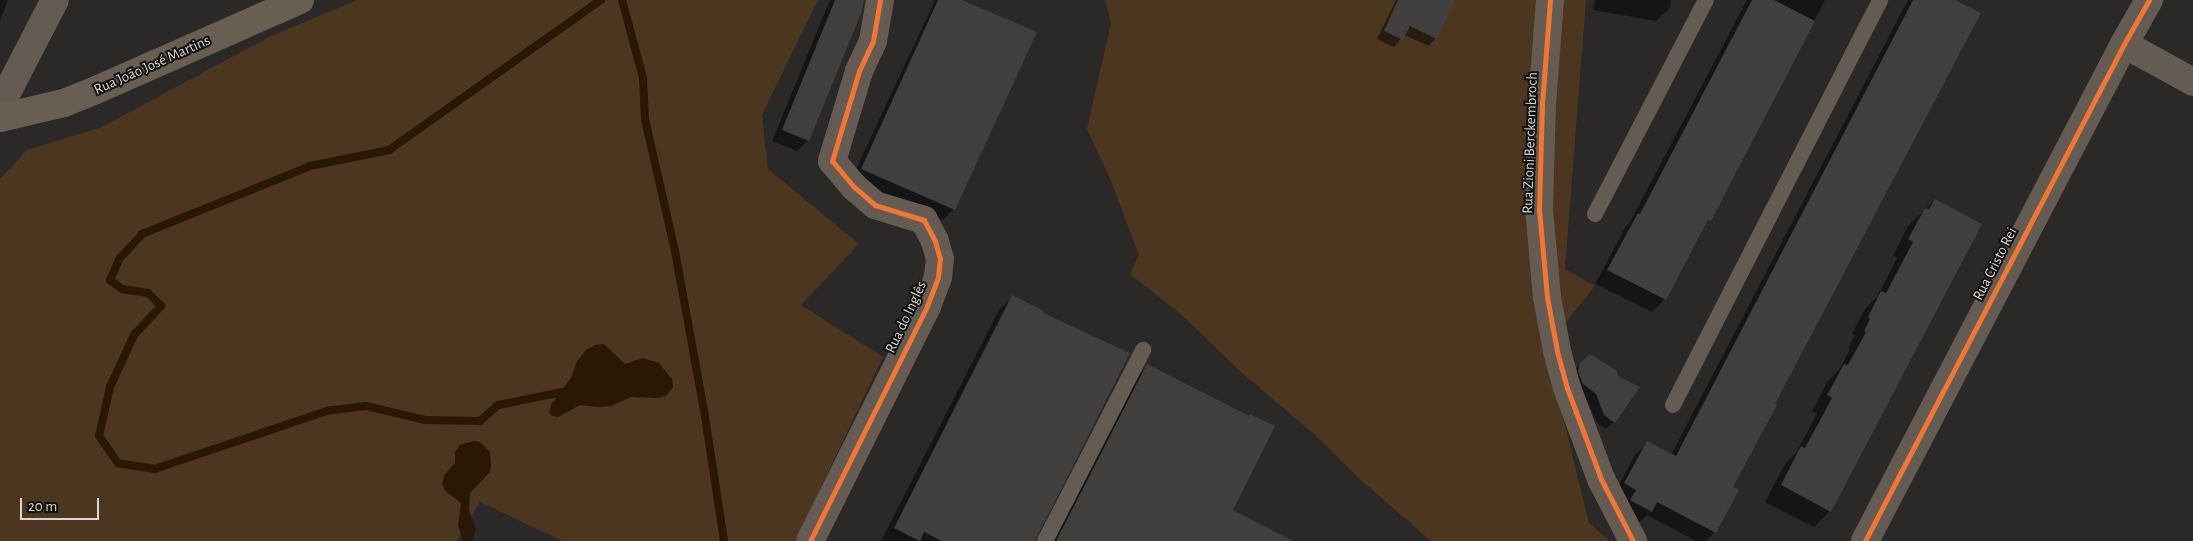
<!DOCTYPE html>
<meta charset="utf-8">
<style>
body{margin:0}
#map{position:relative;width:2193px;height:541px;overflow:hidden;background:#2a2928;font-family:"Alegreya Sans",sans-serif}
div>[style]{position:absolute}
.green>*{inset:0;background:#4c361f}
.water>*{inset:0;background:#291806}
.shadow>*{inset:0;background:#0007}
.stream>*{height:8px;margin:-4px;padding:0 4px;transform-origin:4px;border-radius:4px;background:#291806}
.building>*{inset:0;background:#403f3e}
.lane>*{height:16px;margin:-8px;padding:0 8px;transform-origin:8px;border-radius:8px;background:#645b53}
.street>*{height:28px;margin:-14px;padding:0 14px;transform-origin:14px;border-radius:14px;background:#645b53}
.secondary>*{height:28px;margin:-14px;padding:0 14px;transform-origin:14px;border-radius:14px;background:#695e52}
.cycleway>*{height:5px;margin:-2.5px;padding:0 2.5px;transform-origin:2.5px;border-radius:2.5px;background:#f07635}
span{translate:-50% -50%;white-space:nowrap;text-align:center;line-height:1.15;-webkit-text-stroke:4px #131211;paint-order:stroke}
.street-label{font-size:15px;color:#d7d6d4}
.scale{position:absolute;left:20px;top:498px;width:79px;height:22px;box-sizing:border-box;border:2px solid #d7d6d4;border-top:0;padding-left:6px;font-size:15px;line-height:18px;white-space:nowrap;color:#d7d6d4;-webkit-text-stroke:4px #131211;paint-order:stroke}
</style>
<div id="map">
<div class="green">
<div style="clip-path:polygon(357px 0,818px 0,762px 115px,768px 169px,859px 244px,801px 305px,883px 357px,795px 541px,563px 541px,480px 502px,457px 541px,0 541px,0 179px,27px 150px,102px 127px,271px 36px)"></div>
<div style="clip-path:polygon(1105px 0,1586px 0,1565px 269px,1595px 286px,1546px 347px,1589px 523px,1610px 541px,1431px 541px,1362px 481px,1314px 434px,1241px 372px,1183px 316px,1130px 274px,1139px 255px,1111px 181px,1087px 129px,1111px 23px)"></div>
</div>
<div class="water">
<div style="clip-path:polygon(604px 344px,625px 364px,643px 358px,659px 363px,672px 379px,673px 387px,667px 395px,658px 398px,631px 397px,611px 406px,599px 407px,580px 405px,558px 417px,552px 416px,549px 412px,551px 405px,571px 378px,577px 361px,587px 349px,596px 345px)"></div>
<div style="clip-path:polygon(474px 441px,480px 442px,490px 452px,491px 465px,490px 472px,470px 493px,469px 510px,476px 530px,472px 541px,463px 541px,458px 526px,461px 503px,445px 491px,442px 483px,445px 474px,455px 463px,455px 452px,460px 445px)"></div>
</div>
<div class="shadow">
<div style="clip-path:polygon(0 0,8px 0,0 21px)"></div>
<div style="clip-path:polygon(830px 0,863px 0,808px 140px,797px 151px,772px 141px)"></div>
<div style="clip-path:polygon(935px 0,959px 0,954px 209px,943px 220px,851px 180px)"></div>
<div style="clip-path:polygon(1396px 0,1442px 0,1436px 38px,1429px 46px,1404px 35px,1394px 47px,1377px 39px)"></div>
<div style="clip-path:polygon(1595px 0,1671px 0,1670px 8px,1656px 21px,1593px 10px)"></div>
<div style="clip-path:polygon(1747px 0,1825px 0,1739px 164px,1665px 299px,1652px 312px,1595px 284px,1625px 228px,1630px 222px)"></div>
<div style="clip-path:polygon(1908px 0,1953px 0,1773px 404px,1732px 488px,1715px 532px,1706px 541px,1696px 541px,1647px 515px,1638px 524px,1613px 496px,1635px 455px,1648px 442px,1671px 455px)"></div>
<div style="clip-path:polygon(1935px 200px,1830px 511px,1814px 527px,1765px 502px,1785px 464px,1796px 453px,1817px 414px,1812px 411px,1828px 381px,1839px 370px,1850px 349px,1848px 348px,1855px 335px,1852px 334px,1865px 309px,1877px 297px,1897px 258px,1893px 256px,1908px 226px)"></div>
<div style="clip-path:polygon(1012px 297px,1034px 541px,881px 541px,999px 310px)"></div>
<div style="clip-path:polygon(1590px 355px,1614px 422px,1606px 429px,1597px 423px,1588px 402px,1575px 393px,1572px 372px)"></div>
<div style="clip-path:polygon(1147px 366px,1231px 510px,1290px 541px,1051px 541px,1134px 379px)"></div>
</div>
<div class="stream">
<div style="left:622px;top:0;width:81px;rotate:74.9deg"></div>
<div style="left:643px;top:78px;width:41px;rotate:87.2deg"></div>
<div style="left:645px;top:119px;width:135px;rotate:77.2deg"></div>
<div style="left:675px;top:251px;width:162px;rotate:79.7deg"></div>
<div style="left:704px;top:410px;width:133px;rotate:81.3deg"></div>
<div style="left:562px;top:392px;width:65px;rotate:168.5deg"></div>
<div style="left:498px;top:405px;width:24px;rotate:138deg"></div>
<div style="left:480px;top:421px;width:55px;rotate:-179deg"></div>
<div style="left:425px;top:420px;width:61px;rotate:-166.7deg"></div>
<div style="left:366px;top:406px;width:39px;rotate:173deg"></div>
<div style="left:327px;top:411px;width:182px;rotate:161.4deg"></div>
<div style="left:155px;top:469px;width:37px;rotate:-171deg"></div>
<div style="left:118px;top:463px;width:33px;rotate:-125deg"></div>
<div style="left:99px;top:436px;width:50px;rotate:-77.3deg"></div>
<div style="left:110px;top:387px;width:57px;rotate:-65.2deg"></div>
<div style="left:134px;top:335px;width:40px;rotate:-47deg"></div>
<div style="left:161px;top:306px;width:18px;rotate:-135deg"></div>
<div style="left:148px;top:293px;width:26px;rotate:-171deg"></div>
<div style="left:122px;top:289px;width:15px;rotate:-143deg"></div>
<div style="left:110px;top:280px;width:24px;rotate:-66deg"></div>
<div style="left:120px;top:258px;width:33px;rotate:-47deg"></div>
<div style="left:142px;top:234px;width:181px;rotate:-22deg"></div>
<div style="left:310px;top:166px;width:81px;rotate:-11.4deg"></div>
<div style="left:389px;top:150px;width:260px;rotate:-35.3deg"></div>
</div>
<div class="building">
<div style="clip-path:polygon(835px 0,864px 0,862px 11px,809px 141px,782px 130px)"></div>
<div style="clip-path:polygon(938px 0,962px 0,1037px 32px,955px 210px,861px 169px)"></div>
<div style="clip-path:polygon(1398px 0,1455px 0,1437px 39px,1410px 26px,1403px 40px,1384px 31px)"></div>
<div style="clip-path:polygon(1752px 0,1774px 0,1815px 21px,1711px 221px,1708px 220px,1666px 300px,1607px 270px,1638px 213px,1640px 214px)"></div>
<div style="clip-path:polygon(1913px 0,1955px 0,1981px 13px,1775px 404px,1777px 405px,1733px 487px,1739px 490px,1716px 533px,1657px 502px,1652px 512px,1630px 500px,1636px 490px,1624px 483px,1647px 441px,1676px 456px)"></div>
<div style="clip-path:polygon(1935px 199px,1982px 224px,1831px 512px,1781px 485px,1801px 446px,1805px 448px,1832px 398px,1827px 395px,1844px 364px,1848px 365px,1866px 332px,1864px 331px,1870px 319px,1868px 317px,1881px 291px,1886px 293px,1913px 242px,1908px 239px,1925px 208px,1929px 209px)"></div>
<div style="clip-path:polygon(1012px 295px,1044px 311px,1043px 313px,1130px 353px,1035px 541px,942px 541px,924px 532px,920px 541px,894px 528px)"></div>
<div style="clip-path:polygon(1590px 354px,1616px 370px,1619px 377px,1640px 387px,1615px 423px,1604px 415px,1596px 394px,1582px 383px,1578px 370px,1580px 363px)"></div>
<div style="clip-path:polygon(1147px 364px,1249px 416px,1250px 414px,1275px 426px,1233px 510px,1293px 541px,1056px 541px)"></div>
</div>
<div class="lane">
<div style="left:1595px;top:214px;width:241px;rotate:-62.6deg"></div>
<div style="left:1673px;top:405px;width:455px;rotate:-62.9deg"></div>
<div style="left:1045px;top:541px;width:215px;rotate:-62.8deg"></div>
</div>
<div class="street">
<div style="left:1550px;top:0;width:103px;rotate:94.4deg"></div>
<div style="left:1542px;top:103px;width:106px;rotate:91.6deg"></div>
<div style="left:1539px;top:209px;width:88px;rotate:84.8deg"></div>
<div style="left:1547px;top:297px;width:55px;rotate:79.5deg"></div>
<div style="left:1557px;top:351px;width:38px;rotate:75deg"></div>
<div style="left:1567px;top:388px;width:97px;rotate:69.5deg"></div>
<div style="left:1601px;top:479px;width:70px;rotate:62.7deg"></div>
<div style="left:2124px;top:44px;width:79px;rotate:28.8deg"></div>
<div style="left:0;top:106px;width:119px;rotate:-62.6deg"></div>
<div style="left:810px;top:541px;width:263px;rotate:-63.5deg"></div>
<div style="left:927px;top:306px;width:31px;rotate:-69deg"></div>
<div style="left:938px;top:277px;width:18px;rotate:-84deg"></div>
<div style="left:940px;top:259px;width:19px;rotate:-106deg"></div>
<div style="left:935px;top:241px;width:24px;rotate:-118deg"></div>
<div style="left:924px;top:220px;width:51px;rotate:-163deg"></div>
<div style="left:875px;top:205px;width:28px;rotate:-139deg"></div>
<div style="left:854px;top:187px;width:34px;rotate:-130deg"></div>
<div style="left:832px;top:161px;width:94px;rotate:-73.3deg"></div>
<div style="left:859px;top:71px;width:33px;rotate:-65deg"></div>
<div style="left:873px;top:41px;width:42px;rotate:-80.3deg"></div>
<div style="left:1865px;top:541px;width:560px;rotate:-62.47deg"></div>
<div style="left:2124px;top:44px;width:51px;rotate:-60.4deg"></div>
</div>
<div class="secondary">
<div style="left:0;top:118px;width:66px;rotate:-13.2deg"></div>
<div style="left:64px;top:103px;width:35px;rotate:-22deg"></div>
<div style="left:96px;top:90px;width:223px;rotate:-23.8deg"></div>
</div>
<div class="cycleway">
<div style="left:1550px;top:0;width:103px;rotate:94.4deg"></div>
<div style="left:1542px;top:103px;width:106px;rotate:91.6deg"></div>
<div style="left:1539px;top:209px;width:88px;rotate:84.8deg"></div>
<div style="left:1547px;top:297px;width:55px;rotate:79.5deg"></div>
<div style="left:1557px;top:351px;width:38px;rotate:75deg"></div>
<div style="left:1567px;top:388px;width:97px;rotate:69.5deg"></div>
<div style="left:1601px;top:479px;width:70px;rotate:62.7deg"></div>
<div style="left:810px;top:541px;width:263px;rotate:-63.5deg"></div>
<div style="left:927px;top:306px;width:31px;rotate:-69deg"></div>
<div style="left:938px;top:277px;width:18px;rotate:-84deg"></div>
<div style="left:940px;top:259px;width:19px;rotate:-106deg"></div>
<div style="left:935px;top:241px;width:24px;rotate:-118deg"></div>
<div style="left:924px;top:220px;width:51px;rotate:-163deg"></div>
<div style="left:875px;top:205px;width:28px;rotate:-139deg"></div>
<div style="left:854px;top:187px;width:34px;rotate:-130deg"></div>
<div style="left:832px;top:161px;width:94px;rotate:-73.3deg"></div>
<div style="left:859px;top:71px;width:33px;rotate:-65deg"></div>
<div style="left:873px;top:41px;width:42px;rotate:-80.3deg"></div>
<div style="left:1865px;top:541px;width:560px;rotate:-62.47deg"></div>
<div style="left:2124px;top:44px;width:51px;rotate:-60.4deg"></div>
</div>
<div class="street-label">
<span style="left:152px;top:65px;rotate:-24deg">Rua João José Martins</span>
<span style="left:1530px;top:143px;rotate:-88deg">Rua Zioni Berckembroch</span>
<span style="left:1995px;top:264px;rotate:-63deg">Rua Cristo Rei</span>
<span style="left:906px;top:317px;rotate:-65deg">Rua do Inglês</span>
</div>
<div class="scale">20 m</div>
</div>
